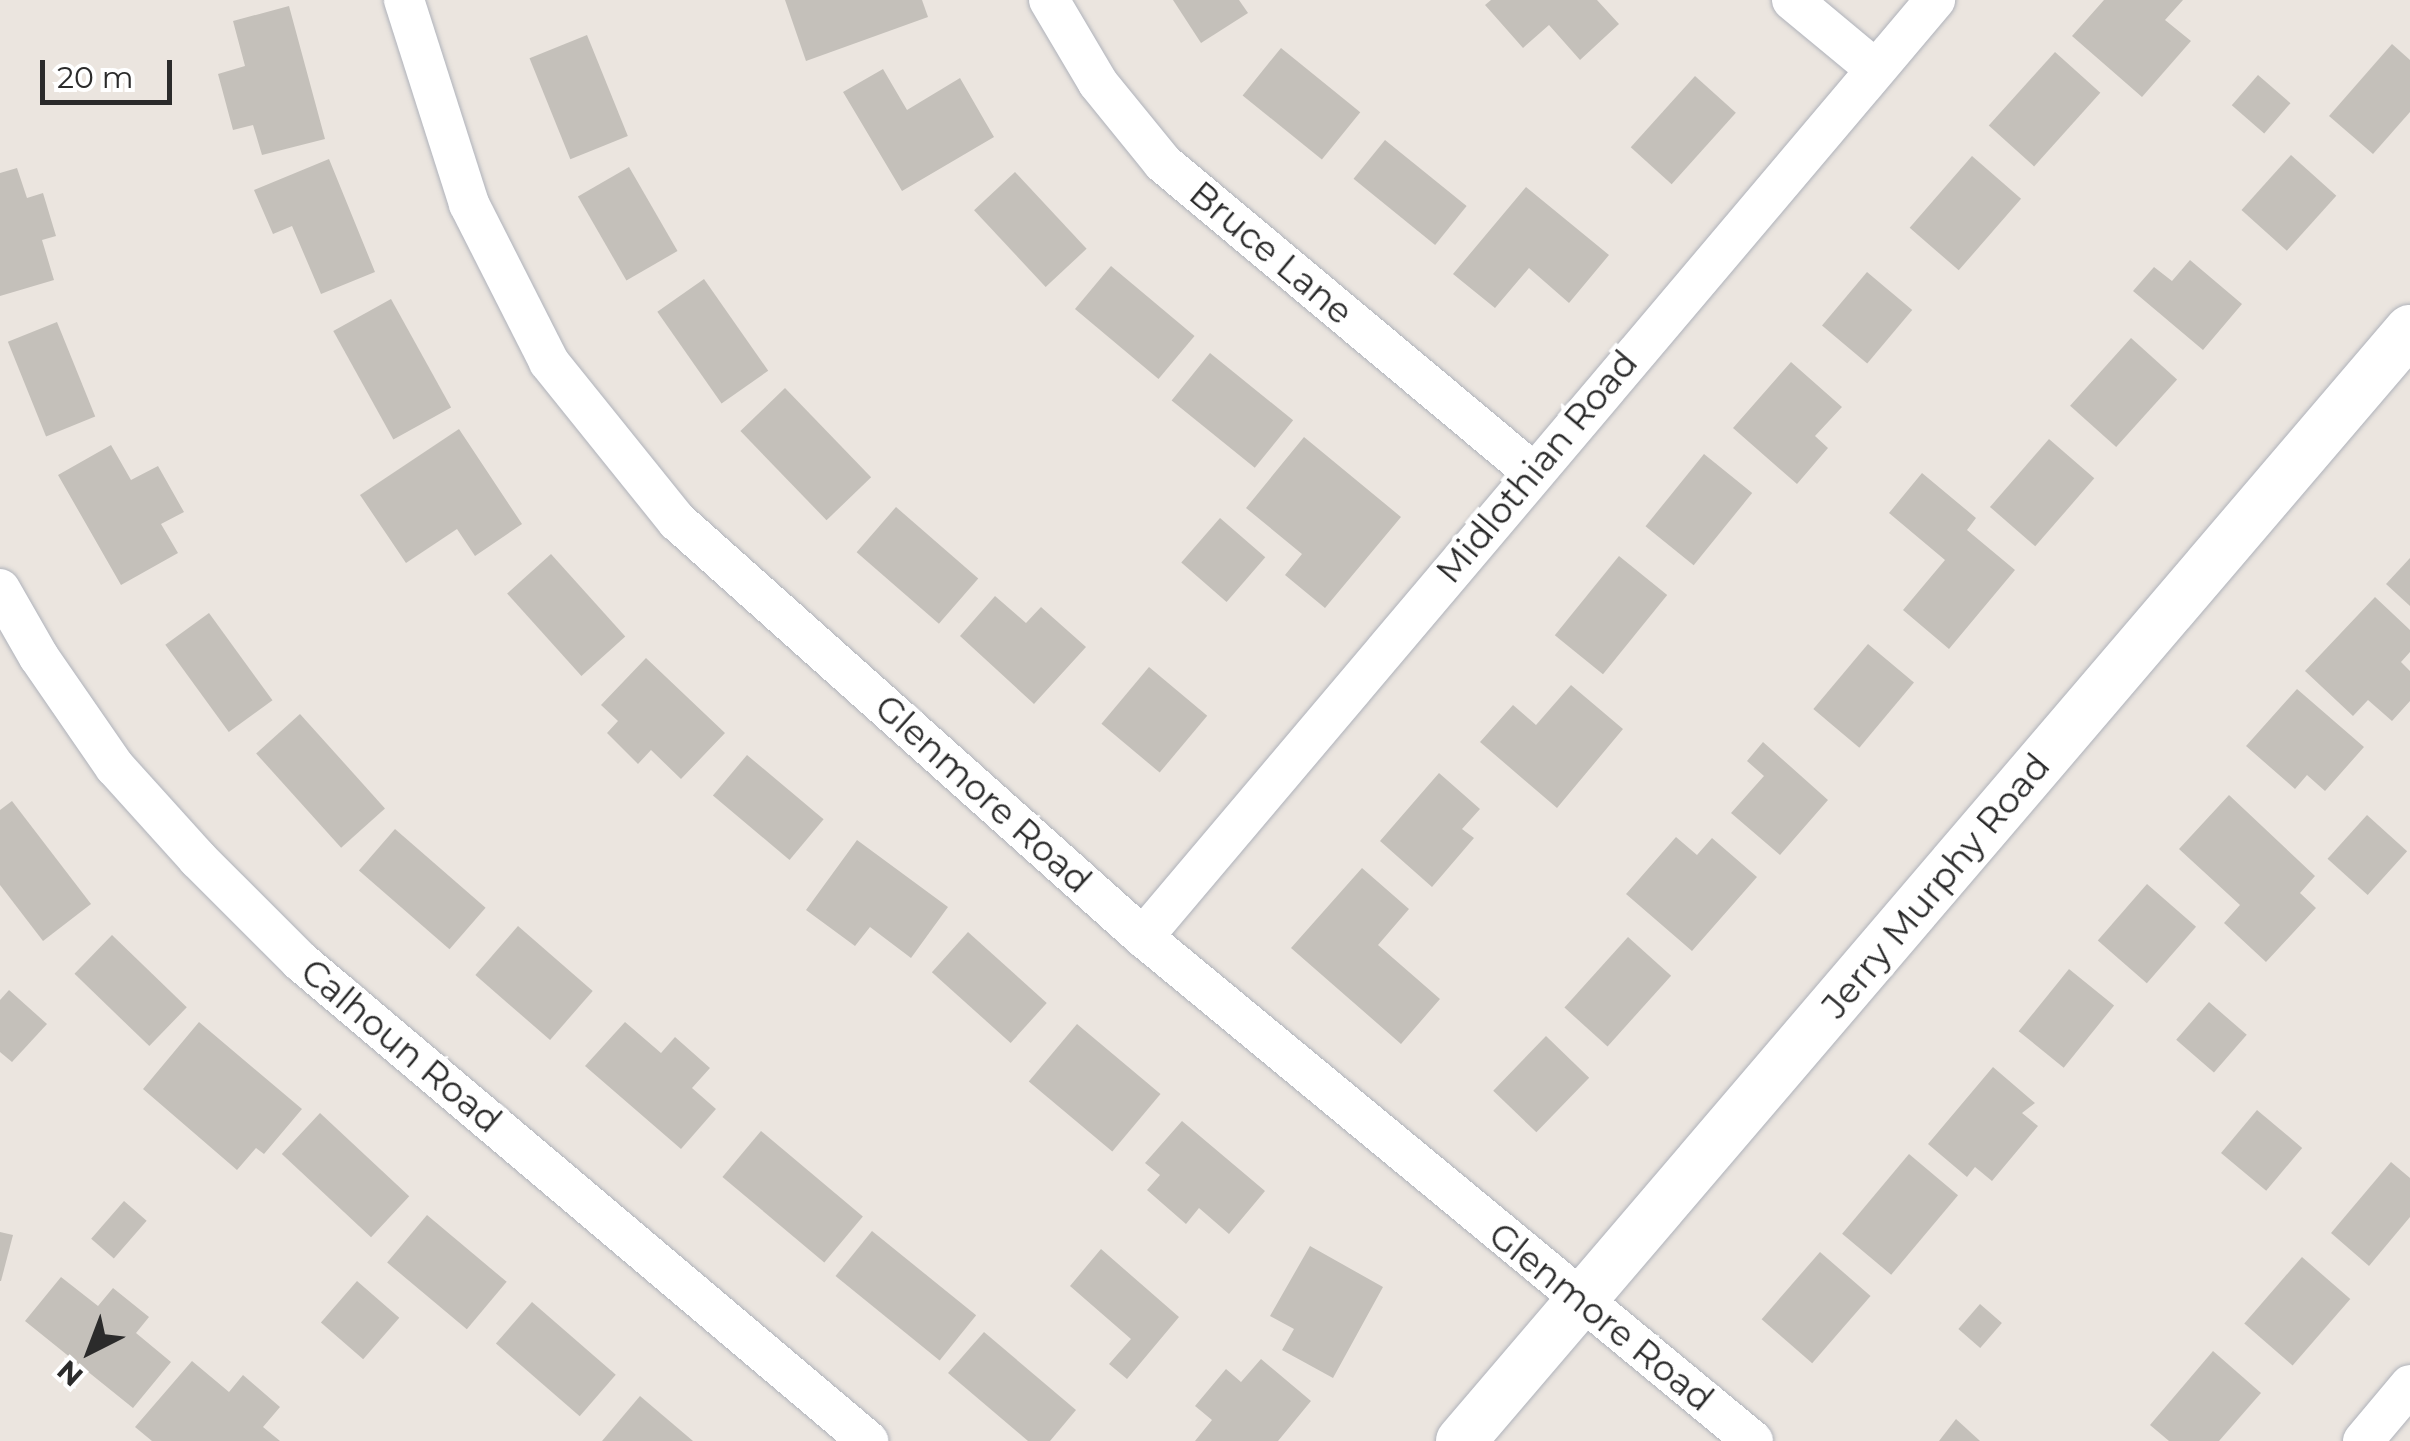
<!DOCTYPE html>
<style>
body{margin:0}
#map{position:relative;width:2410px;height:1441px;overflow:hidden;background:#ebe5df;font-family:Montserrat,sans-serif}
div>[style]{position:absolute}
.building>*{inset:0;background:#c4c0ba;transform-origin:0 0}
.roads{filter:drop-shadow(0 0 2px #afb2ba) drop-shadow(0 0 2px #afb2ba)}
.minor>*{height:40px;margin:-20px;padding:0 20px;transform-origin:20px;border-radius:20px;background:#fff}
.tertiary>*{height:50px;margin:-25px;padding:0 25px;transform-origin:25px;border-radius:25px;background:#fff}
span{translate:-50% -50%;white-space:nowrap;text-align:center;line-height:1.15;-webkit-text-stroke:9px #fff;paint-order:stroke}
.street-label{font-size:35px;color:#2b2b2b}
.north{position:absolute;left:40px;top:1301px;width:100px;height:100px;-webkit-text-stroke:8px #fff;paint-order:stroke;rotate:222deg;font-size:28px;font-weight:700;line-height:40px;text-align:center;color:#2b2b2b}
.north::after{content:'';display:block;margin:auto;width:35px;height:45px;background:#2b2b2b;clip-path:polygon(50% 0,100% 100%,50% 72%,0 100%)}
.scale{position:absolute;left:40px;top:60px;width:132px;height:45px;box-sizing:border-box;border:5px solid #2b2b2b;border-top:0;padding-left:12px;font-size:30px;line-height:35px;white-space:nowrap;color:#2b2b2b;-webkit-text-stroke:8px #fff;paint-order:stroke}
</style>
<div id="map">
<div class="building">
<div style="clip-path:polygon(785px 0,922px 0,928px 17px,806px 61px)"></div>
<div style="clip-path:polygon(1173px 0,1239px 0,1248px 13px,1201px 43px)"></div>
<div style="clip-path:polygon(1491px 0,1597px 0,1619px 24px,1580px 60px,1549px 25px,1523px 48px,1485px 5px)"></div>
<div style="clip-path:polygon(2104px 0,2183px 0,2165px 20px,2191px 41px,2142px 97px,2072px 36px)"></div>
<div style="clip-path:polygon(289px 6px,325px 139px,262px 155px,253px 125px,233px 130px,218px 74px,245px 66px,233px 21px)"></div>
<div style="left:587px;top:35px;width:109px;height:62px;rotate:68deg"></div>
<div style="clip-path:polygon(2392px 44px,2410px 60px,2410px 112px,2373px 154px,2329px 116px)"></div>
<div style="left:1281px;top:48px;width:102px;height:61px;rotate:39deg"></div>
<div style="left:2055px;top:52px;width:61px;height:99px;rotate:42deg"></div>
<div style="clip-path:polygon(883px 69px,907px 110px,960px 78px,994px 137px,902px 191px,843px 92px)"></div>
<div style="left:2258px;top:75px;width:43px;height:40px;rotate:41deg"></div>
<div style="left:1695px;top:76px;width:55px;height:96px;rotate:42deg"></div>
<div style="left:1385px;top:140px;width:105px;height:50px;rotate:39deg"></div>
<div style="left:2291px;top:155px;width:61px;height:74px;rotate:42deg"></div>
<div style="left:1972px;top:156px;width:65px;height:95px;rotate:41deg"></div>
<div style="clip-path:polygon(329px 159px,375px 272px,321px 294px,292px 226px,273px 234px,254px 190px)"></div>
<div style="left:629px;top:167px;width:97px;height:59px;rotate:60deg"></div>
<div style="clip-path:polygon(17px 168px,27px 198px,43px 193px,56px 236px,42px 240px,54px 280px,0 296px,0 173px)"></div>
<div style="left:1015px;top:172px;width:105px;height:56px;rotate:47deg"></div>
<div style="clip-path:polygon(1526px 187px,1609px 255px,1569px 303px,1529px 268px,1495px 308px,1453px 274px)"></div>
<div style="clip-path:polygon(2190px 260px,2242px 304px,2203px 350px,2133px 291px,2154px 267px,2172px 281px)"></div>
<div style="left:1111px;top:266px;width:109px;height:56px;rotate:40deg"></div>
<div style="left:1867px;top:272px;width:59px;height:70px;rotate:40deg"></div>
<div style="left:704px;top:279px;width:112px;height:57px;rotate:55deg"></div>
<div style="left:391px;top:299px;width:124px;height:66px;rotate:61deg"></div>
<div style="left:57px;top:322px;width:102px;height:53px;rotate:68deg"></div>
<div style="left:2131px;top:338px;width:62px;height:91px;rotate:42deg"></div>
<div style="left:1210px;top:353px;width:107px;height:61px;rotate:39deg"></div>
<div style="clip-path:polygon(1791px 362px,1842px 407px,1815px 436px,1828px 448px,1797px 484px,1733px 428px)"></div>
<div style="left:785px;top:388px;width:124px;height:62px;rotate:46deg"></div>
<div style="clip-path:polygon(459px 429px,522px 524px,475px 556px,457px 529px,406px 563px,360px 495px)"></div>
<div style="clip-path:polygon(1304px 437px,1401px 517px,1325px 608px,1285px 575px,1302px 554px,1246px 508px)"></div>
<div style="left:2049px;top:439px;width:60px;height:90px;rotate:41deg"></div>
<div style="clip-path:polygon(111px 445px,131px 480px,158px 466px,184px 512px,161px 524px,178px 553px,121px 585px,58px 475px)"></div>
<div style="left:1704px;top:454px;width:62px;height:93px;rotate:39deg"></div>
<div style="clip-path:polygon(1922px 473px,1976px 518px,1967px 530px,2015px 570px,1949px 649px,1903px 610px,1945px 560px,1889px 513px)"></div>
<div style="left:896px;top:507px;width:109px;height:60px;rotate:41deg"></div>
<div style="left:1220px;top:518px;width:60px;height:59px;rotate:41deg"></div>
<div style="left:551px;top:554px;width:111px;height:59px;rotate:48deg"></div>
<div style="left:1619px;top:556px;width:62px;height:102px;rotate:39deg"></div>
<div style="clip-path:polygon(2410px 558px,2410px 606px,2386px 584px)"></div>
<div style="clip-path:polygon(995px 596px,1026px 623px,1041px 607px,1086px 647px,1034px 704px,960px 636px)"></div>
<div style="clip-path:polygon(2375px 597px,2410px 630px,2410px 652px,2401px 662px,2410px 671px,2410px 701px,2392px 721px,2368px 700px,2353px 716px,2305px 671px)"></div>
<div style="left:209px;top:613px;width:108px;height:54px;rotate:54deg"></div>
<div style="left:1868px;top:644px;width:60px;height:85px;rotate:40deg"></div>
<div style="clip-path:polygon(646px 658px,725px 733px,681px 779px,651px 750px,638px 764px,607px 733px,618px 721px,601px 705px)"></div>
<div style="left:1149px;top:667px;width:76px;height:74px;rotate:40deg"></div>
<div style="clip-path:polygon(1571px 685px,1623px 729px,1557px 808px,1480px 742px,1513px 705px,1536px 725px)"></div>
<div style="clip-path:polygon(2297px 689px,2364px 747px,2325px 791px,2307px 775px,2295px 789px,2246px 746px)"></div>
<div style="left:300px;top:714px;width:127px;height:59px;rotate:48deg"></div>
<div style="clip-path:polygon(1763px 742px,1828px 800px,1780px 855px,1731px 813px,1764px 776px,1747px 761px)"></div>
<div style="left:747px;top:755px;width:100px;height:53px;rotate:40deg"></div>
<div style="clip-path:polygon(1439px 773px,1480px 809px,1462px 829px,1474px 838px,1432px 887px,1380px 841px)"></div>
<div style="clip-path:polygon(2229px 795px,2315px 876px,2300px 893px,2316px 908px,2266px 962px,2224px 923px,2240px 905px,2179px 849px)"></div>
<div style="clip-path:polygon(12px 801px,91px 904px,43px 941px,0 885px,0 810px)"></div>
<div style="left:2367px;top:815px;width:54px;height:59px;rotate:42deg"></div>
<div style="left:395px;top:829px;width:120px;height:55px;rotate:41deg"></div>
<div style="clip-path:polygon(1676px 837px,1697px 855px,1712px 838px,1757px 877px,1692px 951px,1626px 894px)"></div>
<div style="clip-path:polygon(857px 840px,948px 907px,911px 958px,870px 927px,855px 946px,806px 910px)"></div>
<div style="clip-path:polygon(1362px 868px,1409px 909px,1378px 945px,1440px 999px,1401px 1044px,1291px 948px)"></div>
<div style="left:2147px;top:884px;width:65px;height:75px;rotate:41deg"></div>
<div style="left:518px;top:926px;width:99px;height:65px;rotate:41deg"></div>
<div style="left:968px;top:932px;width:106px;height:54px;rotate:42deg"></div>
<div style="left:112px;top:935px;width:104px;height:54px;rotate:44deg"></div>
<div style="left:1628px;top:937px;width:58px;height:95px;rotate:42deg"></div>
<div style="left:2069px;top:969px;width:58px;height:80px;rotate:39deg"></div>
<div style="clip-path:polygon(9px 990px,47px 1024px,12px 1062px,0 1052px,0 1000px)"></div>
<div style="left:2209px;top:1002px;width:50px;height:50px;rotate:41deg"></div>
<div style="clip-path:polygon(199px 1022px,302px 1109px,264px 1154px,256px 1148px,237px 1170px,143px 1089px)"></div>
<div style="clip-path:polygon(625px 1022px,661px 1053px,675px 1037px,710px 1068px,692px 1088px,716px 1109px,681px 1149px,585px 1066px)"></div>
<div style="left:1077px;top:1024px;width:109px;height:75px;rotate:40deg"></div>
<div style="left:1546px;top:1036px;width:60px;height:76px;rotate:44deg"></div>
<div style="clip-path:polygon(1993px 1067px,2035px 1103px,2022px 1113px,2038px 1126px,1992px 1181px,1975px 1167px,1967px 1177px,1928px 1144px)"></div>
<div style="left:2257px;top:1110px;width:59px;height:56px;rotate:40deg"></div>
<div style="left:320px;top:1113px;width:122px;height:56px;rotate:43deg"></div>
<div style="clip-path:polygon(1182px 1121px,1265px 1191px,1229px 1234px,1199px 1208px,1186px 1224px,1147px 1190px,1160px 1175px,1145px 1163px)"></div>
<div style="left:761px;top:1131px;width:133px;height:60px;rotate:40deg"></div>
<div style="left:1909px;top:1154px;width:64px;height:104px;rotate:40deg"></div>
<div style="clip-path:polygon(2391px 1162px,2410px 1178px,2410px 1217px,2369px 1266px,2331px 1233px)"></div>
<div style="left:124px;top:1201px;width:30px;height:50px;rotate:41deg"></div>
<div style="left:427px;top:1215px;width:104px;height:62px;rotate:40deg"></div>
<div style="left:872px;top:1231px;width:134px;height:58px;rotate:39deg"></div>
<div style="clip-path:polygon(0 1232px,13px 1235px,1px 1281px,0 1281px)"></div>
<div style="clip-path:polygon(1310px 1246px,1383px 1287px,1333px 1378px,1282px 1350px,1294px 1329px,1270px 1316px)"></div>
<div style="clip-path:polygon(1101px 1249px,1179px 1317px,1127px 1379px,1109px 1364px,1131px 1339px,1070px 1286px)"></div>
<div style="left:1820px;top:1252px;width:67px;height:89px;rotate:41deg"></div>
<div style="left:2302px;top:1257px;width:64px;height:88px;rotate:41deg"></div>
<div style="clip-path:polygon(61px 1277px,98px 1306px,113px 1288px,149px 1317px,136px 1333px,171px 1362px,133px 1408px,25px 1321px)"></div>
<div style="left:357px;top:1281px;width:56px;height:55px;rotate:41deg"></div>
<div style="left:532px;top:1302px;width:111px;height:55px;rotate:41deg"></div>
<div style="left:1980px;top:1304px;width:29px;height:33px;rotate:41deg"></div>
<div style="clip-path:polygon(984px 1332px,1076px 1410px,1050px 1441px,1028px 1441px,948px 1373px)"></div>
<div style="clip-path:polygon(2213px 1351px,2261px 1393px,2219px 1441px,2169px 1441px,2150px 1425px)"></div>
<div style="clip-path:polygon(1261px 1359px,1311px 1401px,1278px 1441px,1195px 1441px,1212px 1420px,1195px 1406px,1226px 1369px,1241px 1382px)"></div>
<div style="clip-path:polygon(192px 1361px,229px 1392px,243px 1375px,280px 1407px,263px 1427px,280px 1441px,152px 1441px,135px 1427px)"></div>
<div style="clip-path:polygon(640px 1396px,693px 1441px,602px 1441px)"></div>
<div style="clip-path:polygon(1956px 1419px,1980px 1441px,1939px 1441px)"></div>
</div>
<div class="roads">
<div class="minor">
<div style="left:404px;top:0;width:214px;rotate:72.3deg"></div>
<div style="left:469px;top:204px;width:177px;rotate:63.1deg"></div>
<div style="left:549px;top:362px;width:204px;rotate:51.2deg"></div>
<div style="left:677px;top:521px;width:625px;rotate:41.76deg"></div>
<div style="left:1143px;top:937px;width:791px;rotate:39.56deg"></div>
<div style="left:1049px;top:0;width:96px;rotate:59.4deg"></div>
<div style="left:1098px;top:83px;width:103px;rotate:50.9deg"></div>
<div style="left:1163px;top:163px;width:481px;rotate:39.9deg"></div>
<div style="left:1792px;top:0;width:108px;rotate:39.7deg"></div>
<div style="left:0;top:589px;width:78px;rotate:60.2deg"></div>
<div style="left:39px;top:657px;width:134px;rotate:55.4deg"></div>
<div style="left:115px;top:767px;width:124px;rotate:47.9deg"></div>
<div style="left:198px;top:859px;width:144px;rotate:45deg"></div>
<div style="left:300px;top:961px;width:744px;rotate:40.2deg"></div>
<div style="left:1143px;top:937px;width:1227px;rotate:-49.79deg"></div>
<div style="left:2363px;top:1441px;width:73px;rotate:-50deg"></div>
</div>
<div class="tertiary">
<div style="left:1461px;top:1441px;width:1461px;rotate:-49.5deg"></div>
</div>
</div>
<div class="street-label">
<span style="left:1271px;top:253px;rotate:40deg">Bruce Lane</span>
<span style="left:1537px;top:467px;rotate:-50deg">Midlothian Road</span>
<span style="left:983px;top:794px;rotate:42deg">Glenmore Road</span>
<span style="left:1936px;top:886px;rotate:-50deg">Jerry Murphy Road</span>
<span style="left:401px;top:1046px;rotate:40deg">Calhoun Road</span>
<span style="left:1601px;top:1317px;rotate:39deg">Glenmore Road</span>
</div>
<div class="north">N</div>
<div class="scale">20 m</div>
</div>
